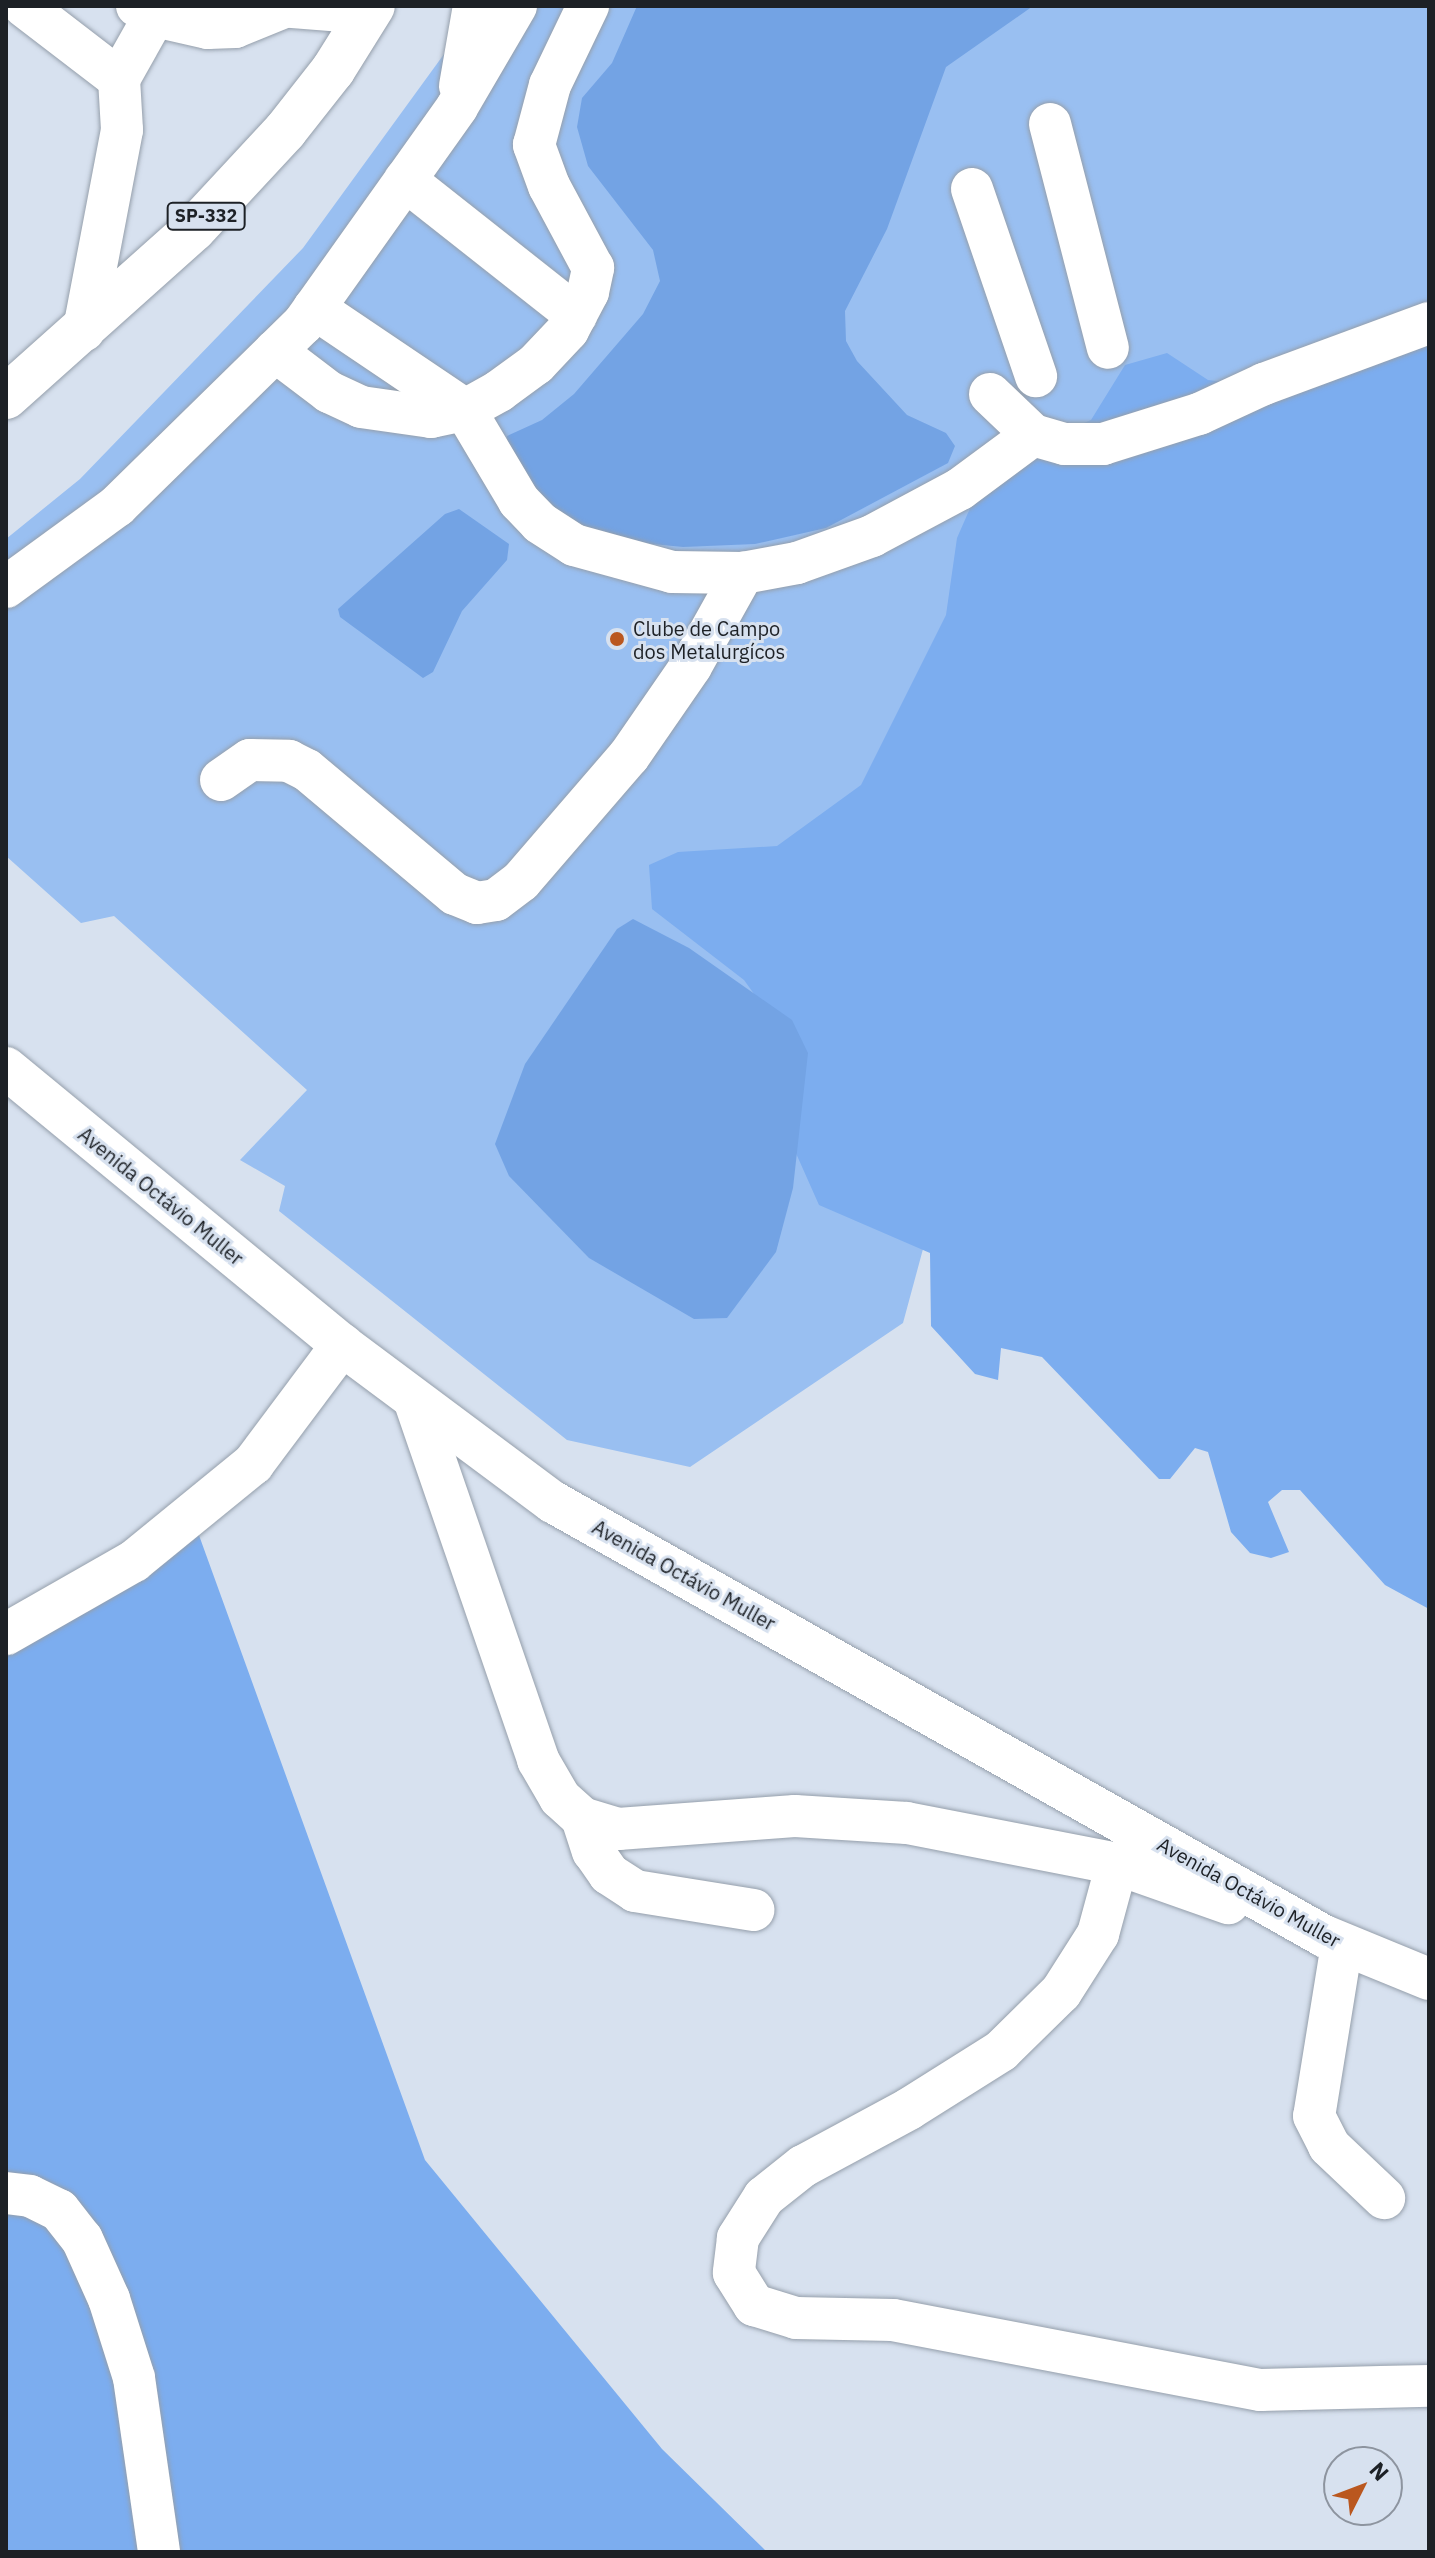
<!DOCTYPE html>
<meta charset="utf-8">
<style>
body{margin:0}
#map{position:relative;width:1435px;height:2558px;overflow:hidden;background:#d7e1ef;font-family:"IBM Plex Sans",sans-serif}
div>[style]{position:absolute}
.green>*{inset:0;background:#99bff1}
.forest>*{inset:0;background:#7cadef}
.water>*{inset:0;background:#73a3e4}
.roads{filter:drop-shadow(0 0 2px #959fab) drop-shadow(0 0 2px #959fab)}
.minor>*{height:42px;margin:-21px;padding:0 21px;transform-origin:21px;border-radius:21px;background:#fff}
.major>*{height:44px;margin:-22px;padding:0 22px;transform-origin:22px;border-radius:22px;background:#fff}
.dots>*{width:22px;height:22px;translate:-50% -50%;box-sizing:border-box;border:4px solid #d7e1ef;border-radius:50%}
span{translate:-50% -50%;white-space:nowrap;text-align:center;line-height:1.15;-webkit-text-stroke:6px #d7e1ef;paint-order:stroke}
.shield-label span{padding:2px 6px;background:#d7e1ef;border:2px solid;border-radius:6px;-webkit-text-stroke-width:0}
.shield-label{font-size:18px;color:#1d2126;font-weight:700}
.poi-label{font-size:20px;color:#1d2126}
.left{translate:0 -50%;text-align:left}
.street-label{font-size:20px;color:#1d2126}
.frame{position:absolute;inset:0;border:8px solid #1d2126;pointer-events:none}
.north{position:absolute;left:1323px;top:2446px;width:80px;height:80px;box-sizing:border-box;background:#d7e1ef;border:2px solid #8d949f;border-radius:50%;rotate:48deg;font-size:22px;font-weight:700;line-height:32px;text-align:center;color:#1d2126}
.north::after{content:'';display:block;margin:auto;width:28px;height:36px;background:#ba571f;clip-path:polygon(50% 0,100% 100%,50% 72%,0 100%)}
</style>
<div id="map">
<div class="green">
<div style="clip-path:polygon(479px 6px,1429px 6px,1429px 519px,1061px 739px,903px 1323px,690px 1467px,567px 1440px,279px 1211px,285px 1186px,240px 1160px,307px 1090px,114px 916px,81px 923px,6px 856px,6px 539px,80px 479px,303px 248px)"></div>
</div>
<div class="forest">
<div style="clip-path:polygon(1429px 320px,1429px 1609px,1385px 1585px,1300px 1490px,1282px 1490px,1268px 1502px,1289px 1552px,1271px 1558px,1250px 1553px,1231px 1532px,1208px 1452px,1195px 1448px,1170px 1479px,1159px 1479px,1042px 1357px,1001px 1348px,998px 1380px,975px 1374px,931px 1326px,930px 1253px,819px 1205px,791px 1142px,762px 1005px,744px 980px,652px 909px,649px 865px,678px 852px,777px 846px,861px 785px,946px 615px,957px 538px,982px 481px,1020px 450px,1091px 420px,1125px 365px,1167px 353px,1208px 380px,1232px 383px)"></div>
<div style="clip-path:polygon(196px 1527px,425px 2160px,662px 2449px,767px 2552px,6px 2552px,6px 1647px)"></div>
</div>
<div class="water">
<div style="clip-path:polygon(637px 6px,1033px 6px,946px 67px,887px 229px,845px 311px,846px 341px,857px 361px,907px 415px,946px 433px,955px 446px,948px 463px,826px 528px,755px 544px,683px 547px,632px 542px,561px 518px,503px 459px,507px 436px,542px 420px,574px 394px,643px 314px,660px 281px,653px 250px,588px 166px,577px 127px,582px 98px,612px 63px)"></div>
<div style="clip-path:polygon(459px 509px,509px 544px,507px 560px,462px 611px,433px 672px,423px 678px,340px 617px,338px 609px,445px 514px)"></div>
<div style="clip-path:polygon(633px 919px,689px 948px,792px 1020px,808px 1053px,793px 1188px,776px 1252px,727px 1318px,694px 1319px,589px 1258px,509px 1176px,495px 1144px,525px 1064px,617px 929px)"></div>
</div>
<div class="roads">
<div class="minor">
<div style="left:24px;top:6px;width:120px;rotate:37.5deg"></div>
<div style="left:119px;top:79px;width:51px;rotate:86.6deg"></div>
<div style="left:122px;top:130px;width:204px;rotate:100.8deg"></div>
<div style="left:137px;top:6px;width:21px;rotate:29deg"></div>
<div style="left:155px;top:16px;width:54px;rotate:12.8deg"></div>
<div style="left:208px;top:28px;width:27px;rotate:-2deg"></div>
<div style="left:235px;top:27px;width:51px;rotate:-22deg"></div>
<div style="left:280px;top:6px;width:89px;rotate:4.5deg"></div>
<div style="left:119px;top:79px;width:84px;rotate:-60.7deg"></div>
<div style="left:460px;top:86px;width:81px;rotate:-80.1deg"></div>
<div style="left:1050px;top:124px;width:231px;rotate:75.5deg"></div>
<div style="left:405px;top:180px;width:218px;rotate:38.3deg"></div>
<div style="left:972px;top:189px;width:198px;rotate:71.1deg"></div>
<div style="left:314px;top:308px;width:182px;rotate:34deg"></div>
<div style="left:465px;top:410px;width:106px;rotate:59.3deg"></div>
<div style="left:519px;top:501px;width:30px;rotate:46deg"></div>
<div style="left:540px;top:523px;width:40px;rotate:32.9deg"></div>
<div style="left:574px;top:545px;width:102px;rotate:15.4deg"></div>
<div style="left:672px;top:572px;width:71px;rotate:0.8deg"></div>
<div style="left:743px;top:573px;width:55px;rotate:-10.5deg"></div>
<div style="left:797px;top:563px;width:80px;rotate:-19.8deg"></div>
<div style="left:872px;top:536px;width:100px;rotate:-28.1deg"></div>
<div style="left:960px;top:489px;width:91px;rotate:-36.5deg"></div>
<div style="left:275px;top:351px;width:68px;rotate:37.2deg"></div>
<div style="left:329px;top:392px;width:35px;rotate:25deg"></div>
<div style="left:361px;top:407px;width:71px;rotate:8.1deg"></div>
<div style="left:431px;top:417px;width:35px;rotate:-12deg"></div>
<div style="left:465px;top:410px;width:39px;rotate:-29deg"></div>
<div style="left:499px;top:391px;width:46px;rotate:-36.1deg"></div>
<div style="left:536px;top:364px;width:47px;rotate:-46.7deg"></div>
<div style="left:568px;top:330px;width:43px;rotate:-62.2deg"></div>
<div style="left:588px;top:292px;width:25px;rotate:-78deg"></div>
<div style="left:593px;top:268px;width:93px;rotate:-118.2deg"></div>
<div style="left:549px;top:186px;width:44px;rotate:-110.1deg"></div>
<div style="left:534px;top:145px;width:62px;rotate:-75.1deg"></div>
<div style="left:550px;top:85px;width:88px;rotate:-64.3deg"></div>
<div style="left:990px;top:394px;width:59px;rotate:43.6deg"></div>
<div style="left:1033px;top:435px;width:33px;rotate:16deg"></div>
<div style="left:1065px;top:444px;width:38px"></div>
<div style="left:1103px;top:444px;width:101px;rotate:-17.4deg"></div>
<div style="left:1199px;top:414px;width:72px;rotate:-24.8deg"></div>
<div style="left:1264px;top:384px;width:176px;rotate:-20.3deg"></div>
<div style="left:6px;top:587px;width:137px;rotate:-36.1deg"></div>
<div style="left:117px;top:506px;width:260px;rotate:-44.4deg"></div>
<div style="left:303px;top:324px;width:266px;rotate:-54.6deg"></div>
<div style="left:457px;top:107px;width:117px;rotate:-59.7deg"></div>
<div style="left:221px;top:780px;width:35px;rotate:-35deg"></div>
<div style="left:250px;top:760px;width:39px;rotate:1deg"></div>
<div style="left:289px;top:761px;width:20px;rotate:27deg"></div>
<div style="left:307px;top:770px;width:193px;rotate:40deg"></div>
<div style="left:455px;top:894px;width:24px;rotate:22deg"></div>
<div style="left:477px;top:903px;width:19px;rotate:-9deg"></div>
<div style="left:496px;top:900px;width:31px;rotate:-37deg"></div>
<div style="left:521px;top:881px;width:165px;rotate:-49.2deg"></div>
<div style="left:629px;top:756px;width:109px;rotate:-55.4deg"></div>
<div style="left:691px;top:666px;width:107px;rotate:-60.8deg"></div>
<div style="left:6px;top:1068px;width:435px;rotate:39.5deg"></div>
<div style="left:342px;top:1345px;width:263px;rotate:36.7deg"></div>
<div style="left:553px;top:1502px;width:885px;rotate:29.38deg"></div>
<div style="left:1324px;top:1936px;width:113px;rotate:22.3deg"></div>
<div style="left:415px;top:1402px;width:379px;rotate:71deg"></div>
<div style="left:538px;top:1760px;width:44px;rotate:59.9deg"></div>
<div style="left:560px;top:1798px;width:30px;rotate:42deg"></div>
<div style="left:582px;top:1818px;width:38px;rotate:17deg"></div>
<div style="left:618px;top:1829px;width:177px;rotate:-4.2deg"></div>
<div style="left:795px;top:1816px;width:112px;rotate:3.6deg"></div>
<div style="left:907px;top:1823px;width:214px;rotate:11deg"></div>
<div style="left:1117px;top:1864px;width:118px;rotate:19.4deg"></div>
<div style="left:6px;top:1634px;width:147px;rotate:-29.7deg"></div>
<div style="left:134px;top:1561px;width:154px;rotate:-39.2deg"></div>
<div style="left:253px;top:1464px;width:149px;rotate:-53.2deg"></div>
<div style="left:582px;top:1818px;width:35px;rotate:72deg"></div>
<div style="left:593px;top:1851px;width:28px;rotate:55deg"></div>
<div style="left:609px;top:1874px;width:31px;rotate:33deg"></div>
<div style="left:635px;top:1891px;width:120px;rotate:9.1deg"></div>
<div style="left:1117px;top:1864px;width:73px;rotate:105.2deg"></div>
<div style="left:1098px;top:1934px;width:69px;rotate:122.5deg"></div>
<div style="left:1061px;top:1992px;width:84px;rotate:135.5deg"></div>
<div style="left:1001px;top:2051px;width:109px;rotate:147.8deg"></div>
<div style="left:909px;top:2109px;width:120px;rotate:151.7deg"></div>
<div style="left:803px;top:2166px;width:50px;rotate:141.5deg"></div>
<div style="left:764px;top:2197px;width:49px;rotate:122.4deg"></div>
<div style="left:738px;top:2238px;width:35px;rotate:97deg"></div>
<div style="left:734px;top:2273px;width:38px;rotate:58deg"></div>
<div style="left:754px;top:2305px;width:44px;rotate:17.2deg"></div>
<div style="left:796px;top:2318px;width:97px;rotate:1.2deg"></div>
<div style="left:893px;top:2320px;width:374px;rotate:10.8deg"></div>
<div style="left:1260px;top:2390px;width:169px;rotate:-1.4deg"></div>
<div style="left:1342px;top:1944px;width:174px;rotate:99.2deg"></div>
<div style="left:1314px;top:2116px;width:34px;rotate:63deg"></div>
<div style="left:1329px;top:2146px;width:76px;rotate:43.4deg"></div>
<div style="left:6px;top:2193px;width:24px;rotate:7deg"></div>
<div style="left:30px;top:2196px;width:32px;rotate:26deg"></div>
<div style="left:59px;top:2210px;width:37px;rotate:52deg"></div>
<div style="left:82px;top:2239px;width:66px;rotate:65.8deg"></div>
<div style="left:109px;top:2299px;width:83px;rotate:72.4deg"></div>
<div style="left:134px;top:2378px;width:176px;rotate:81.8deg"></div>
</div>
<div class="major">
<div style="left:6px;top:397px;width:252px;rotate:-41.8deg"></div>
<div style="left:194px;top:229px;width:134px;rotate:-47.1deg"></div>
<div style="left:285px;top:131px;width:78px;rotate:-51.8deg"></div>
<div style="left:333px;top:70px;width:75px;rotate:-58deg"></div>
</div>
</div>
<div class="dots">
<div style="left:617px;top:639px;background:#ba571f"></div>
</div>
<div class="shield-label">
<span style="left:206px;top:216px">SP-332</span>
</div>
<div class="poi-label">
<span class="left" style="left:633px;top:640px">Clube de Campo<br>dos Metalurgícos</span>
</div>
<div class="street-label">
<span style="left:161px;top:1196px;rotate:39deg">Avenida Octávio Muller</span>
<span style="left:684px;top:1575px;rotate:29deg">Avenida Octávio Muller</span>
<span style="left:1249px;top:1892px;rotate:29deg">Avenida Octávio Muller</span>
</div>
<div class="frame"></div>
<div class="north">N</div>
</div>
